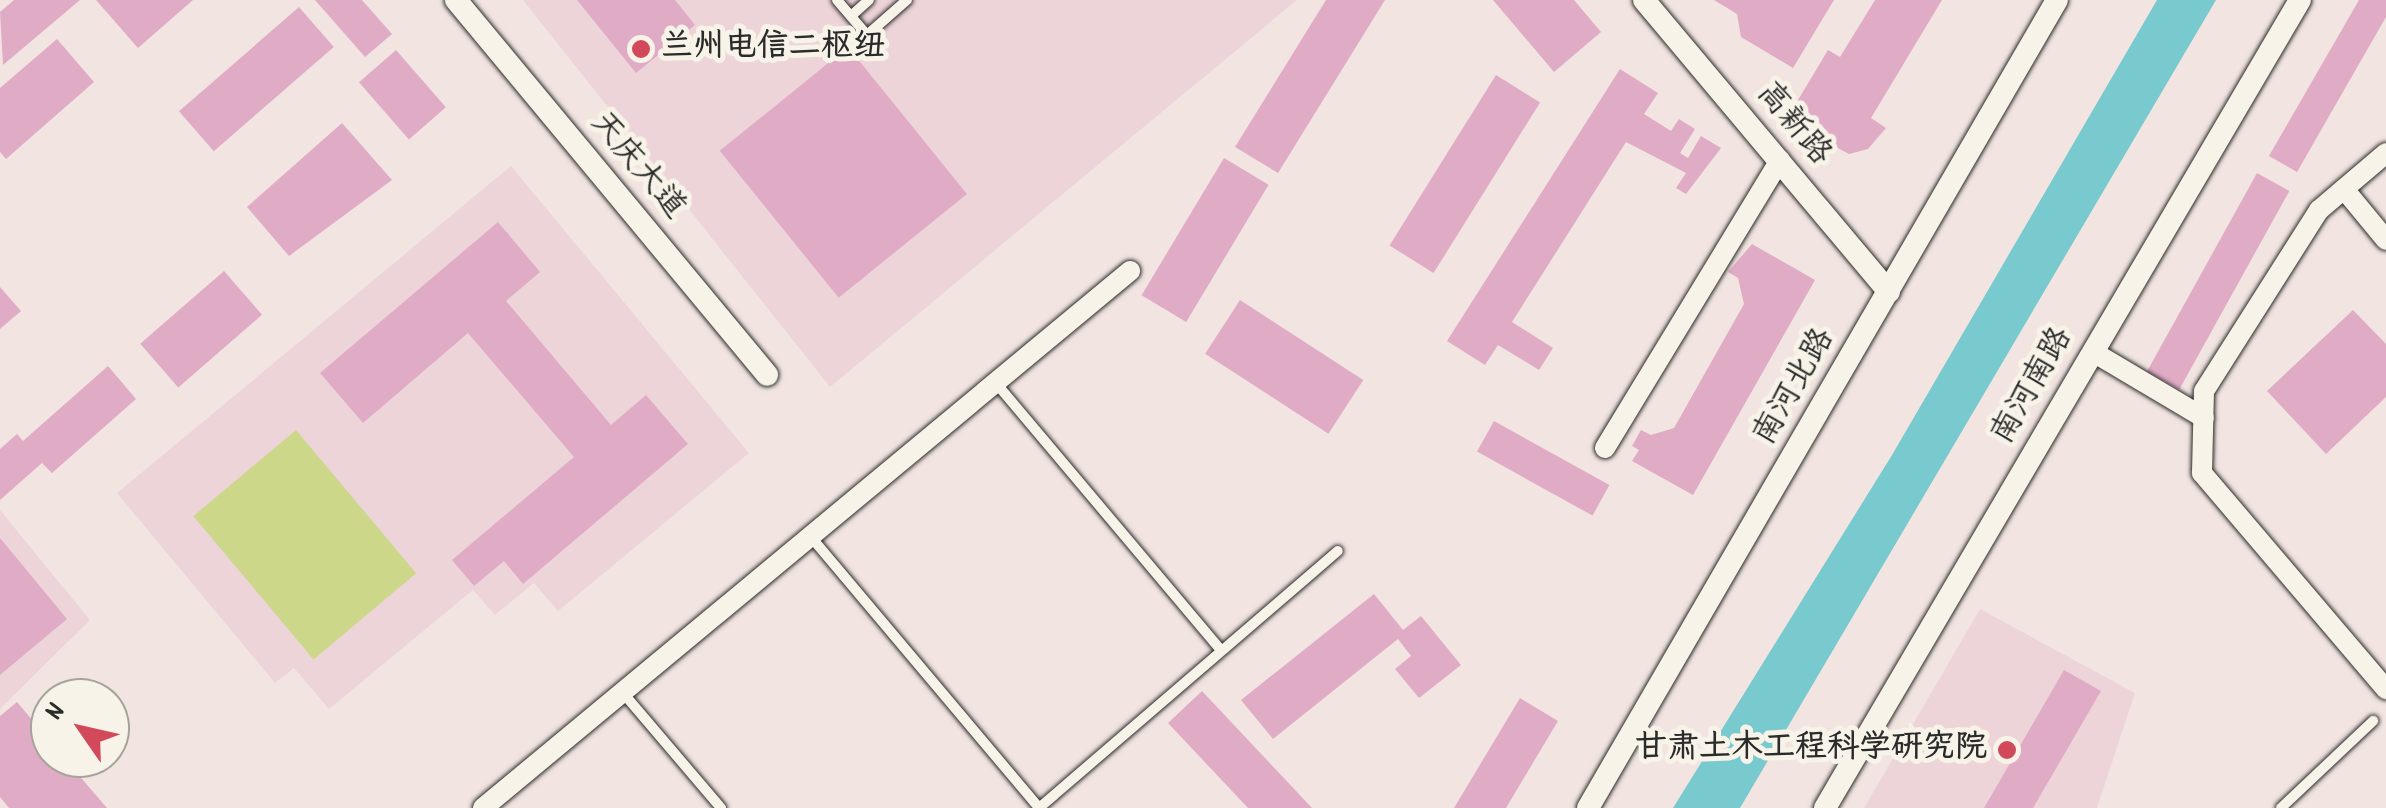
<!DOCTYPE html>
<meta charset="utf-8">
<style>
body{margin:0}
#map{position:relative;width:2386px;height:808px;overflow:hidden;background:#f2e5e1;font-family:Dekko,"LXGW WenKai TC",sans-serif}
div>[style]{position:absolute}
.built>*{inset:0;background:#edd4d9}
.green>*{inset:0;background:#ccd78a;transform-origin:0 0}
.water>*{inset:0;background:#78cace}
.building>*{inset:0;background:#e0abc5;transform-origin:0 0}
.roads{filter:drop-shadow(0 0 2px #2b2b2b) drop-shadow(0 0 2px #2b2b2b)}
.service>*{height:10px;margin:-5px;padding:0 5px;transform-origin:5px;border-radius:5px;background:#f7f3e8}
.minor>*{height:20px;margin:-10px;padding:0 10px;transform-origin:10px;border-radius:10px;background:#f7f3e8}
.tertiary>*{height:22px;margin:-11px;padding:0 11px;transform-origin:11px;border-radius:11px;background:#f7f3e8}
.dots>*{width:28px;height:28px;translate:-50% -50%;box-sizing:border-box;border:5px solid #f7f3e8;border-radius:50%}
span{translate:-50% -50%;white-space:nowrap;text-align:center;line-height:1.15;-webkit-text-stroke:10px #f7f3e8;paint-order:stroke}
.poi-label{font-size:32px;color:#2b2b2b;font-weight:700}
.left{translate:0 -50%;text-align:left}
.right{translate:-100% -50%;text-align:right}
.street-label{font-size:32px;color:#2b2b2b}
.north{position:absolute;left:30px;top:678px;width:100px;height:100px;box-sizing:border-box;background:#f7f3e8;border:2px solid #a5a39c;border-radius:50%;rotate:304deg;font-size:28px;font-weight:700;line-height:40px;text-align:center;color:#2b2b2b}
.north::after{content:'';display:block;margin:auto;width:35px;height:45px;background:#d1495b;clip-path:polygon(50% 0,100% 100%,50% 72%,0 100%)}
</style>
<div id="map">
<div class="built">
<div style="clip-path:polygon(523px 0,1297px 0,830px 387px)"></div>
<div style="clip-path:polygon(511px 166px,749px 453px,558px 611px,534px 583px,495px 615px,473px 590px,329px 709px,294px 668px,275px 683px,117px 493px)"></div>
<div style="clip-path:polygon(0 510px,90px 620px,0 709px)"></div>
<div style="clip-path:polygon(1980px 609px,2135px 693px,2097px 808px,1864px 808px)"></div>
</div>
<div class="green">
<div style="left:296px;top:430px;width:187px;height:134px;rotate:50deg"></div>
</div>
<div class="water">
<div style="clip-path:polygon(2157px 0,2216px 0,1740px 808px,1673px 808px,1892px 455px)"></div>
</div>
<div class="building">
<div style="clip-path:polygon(14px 0,80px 0,3px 65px,0 12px)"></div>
<div style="clip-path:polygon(96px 0,193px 0,138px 48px)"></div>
<div style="clip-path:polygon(315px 0,362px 0,392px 34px,365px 57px)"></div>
<div style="clip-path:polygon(577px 0,675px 0,695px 25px,636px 73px)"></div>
<div style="clip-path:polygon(1326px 0,1385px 0,1278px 173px,1235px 147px)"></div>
<div style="clip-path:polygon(1493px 0,1574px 0,1601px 32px,1554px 72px)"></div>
<div style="clip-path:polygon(1714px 0,1834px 0,1793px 68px,1741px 37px,1737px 14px)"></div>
<div style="clip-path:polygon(1875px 0,1942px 0,1871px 118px,1886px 128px,1868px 149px,1849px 154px,1824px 141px,1798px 100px,1828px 50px,1840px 57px)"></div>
<div style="clip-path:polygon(2359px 0,2386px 0,2386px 17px,2297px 172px,2269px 156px)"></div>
<div style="left:299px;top:7px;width:53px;height:159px;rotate:49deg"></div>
<div style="clip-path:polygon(57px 39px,94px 82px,6px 159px,0 152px,0 88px)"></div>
<div style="left:848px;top:47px;width:189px;height:165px;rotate:51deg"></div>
<div style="left:396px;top:50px;width:76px;height:49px;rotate:49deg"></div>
<div style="clip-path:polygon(1620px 69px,1658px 93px,1644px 114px,1671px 131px,1679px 119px,1695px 129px,1680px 153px,1688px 158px,1701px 136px,1721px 148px,1686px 194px,1676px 188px,1686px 173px,1626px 142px,1512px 322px,1553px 348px,1539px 370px,1498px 345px,1485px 365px,1447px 341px)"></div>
<div style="left:1496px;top:75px;width:52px;height:201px;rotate:32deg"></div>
<div style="clip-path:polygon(342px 123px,392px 180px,289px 256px,247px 207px)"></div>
<div style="left:1224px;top:158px;width:52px;height:160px;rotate:31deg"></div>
<div style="left:2257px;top:173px;width:37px;height:227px;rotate:29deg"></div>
<div style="clip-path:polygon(498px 222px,540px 272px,506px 301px,611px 425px,646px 395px,688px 444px,523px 584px,504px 561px,474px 586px,452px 560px,574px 457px,468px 333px,363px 423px,320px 373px)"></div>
<div style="clip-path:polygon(1752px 244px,1815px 280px,1693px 495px,1632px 461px,1639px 450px,1632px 446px,1641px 430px,1651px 435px,1674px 428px,1744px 304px,1738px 278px,1728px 272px)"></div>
<div style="left:224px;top:271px;width:58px;height:111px;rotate:49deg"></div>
<div style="clip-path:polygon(0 287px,21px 311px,0 329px)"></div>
<div style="left:1240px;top:300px;width:147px;height:64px;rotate:33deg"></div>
<div style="clip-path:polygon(2353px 310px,2386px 344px,2386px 397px,2326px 454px,2267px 391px)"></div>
<div style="clip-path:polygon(108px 366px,136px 399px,52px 473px,42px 463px,0 500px,0 449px,17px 434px,23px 441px)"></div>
<div style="left:1494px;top:421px;width:132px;height:35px;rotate:29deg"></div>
<div style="clip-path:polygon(0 538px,67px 619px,0 675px)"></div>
<div style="clip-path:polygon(1374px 594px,1403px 630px,1421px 616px,1461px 665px,1419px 698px,1395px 669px,1411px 656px,1398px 639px,1273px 739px,1241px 700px)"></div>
<div style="clip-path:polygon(2064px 670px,2101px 691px,2033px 808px,1984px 808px)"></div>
<div style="clip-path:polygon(1202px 691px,1312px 808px,1248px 808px,1168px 723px)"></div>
<div style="clip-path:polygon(1520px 698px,1558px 721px,1506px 808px,1454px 808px)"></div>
<div style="clip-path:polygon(17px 702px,50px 741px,50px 758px,64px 758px,107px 808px,9px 808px,0 797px,0 716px)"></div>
</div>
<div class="roads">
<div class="service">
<div style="left:837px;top:0;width:46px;rotate:49.4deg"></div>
<div style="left:867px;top:35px;width:53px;rotate:-41.2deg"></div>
<div style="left:851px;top:16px;width:24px;rotate:-42deg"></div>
<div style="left:996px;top:383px;width:346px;rotate:49.9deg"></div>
<div style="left:811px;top:537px;width:354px;rotate:49.9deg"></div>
<div style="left:1039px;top:808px;width:394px;rotate:-40.7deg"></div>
<div style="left:624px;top:694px;width:150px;rotate:49.6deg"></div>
<div style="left:2281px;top:808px;width:127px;rotate:-43.4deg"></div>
</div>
<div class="minor">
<div style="left:2386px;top:153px;width:88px;rotate:139.6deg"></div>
<div style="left:2319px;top:210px;width:214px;rotate:122.4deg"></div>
<div style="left:2204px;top:391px;width:82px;rotate:91.4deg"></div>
<div style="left:2202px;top:473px;width:284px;rotate:49.6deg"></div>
<div style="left:2344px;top:189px;width:66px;rotate:50.5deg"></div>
<div style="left:2093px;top:352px;width:129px;rotate:30.7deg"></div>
<div style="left:1605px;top:448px;width:337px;rotate:-58.7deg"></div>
<div style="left:483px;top:808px;width:841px;rotate:-39.69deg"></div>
</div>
<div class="tertiary">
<div style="left:456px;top:0;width:487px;rotate:50.3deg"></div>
<div style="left:1644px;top:0;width:381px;rotate:50deg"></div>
<div style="left:1588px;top:808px;width:934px;rotate:-59.87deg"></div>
<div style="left:1825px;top:808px;width:937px;rotate:-59.55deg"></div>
</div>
</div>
<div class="dots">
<div style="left:641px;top:49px;background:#d1495b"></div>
<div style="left:2007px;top:750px;background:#d1495b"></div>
</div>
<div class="poi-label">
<span class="left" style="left:661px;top:49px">兰州电信二枢纽</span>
<span class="right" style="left:1987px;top:750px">甘肃土木工程科学研究院</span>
</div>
<div class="street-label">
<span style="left:1792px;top:125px;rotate:50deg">高新路</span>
<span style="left:636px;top:167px;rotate:50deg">天庆大道</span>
<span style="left:2034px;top:387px;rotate:-60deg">南河南路</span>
<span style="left:1796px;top:388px;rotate:-60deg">南河北路</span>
</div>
<div class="north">N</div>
</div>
